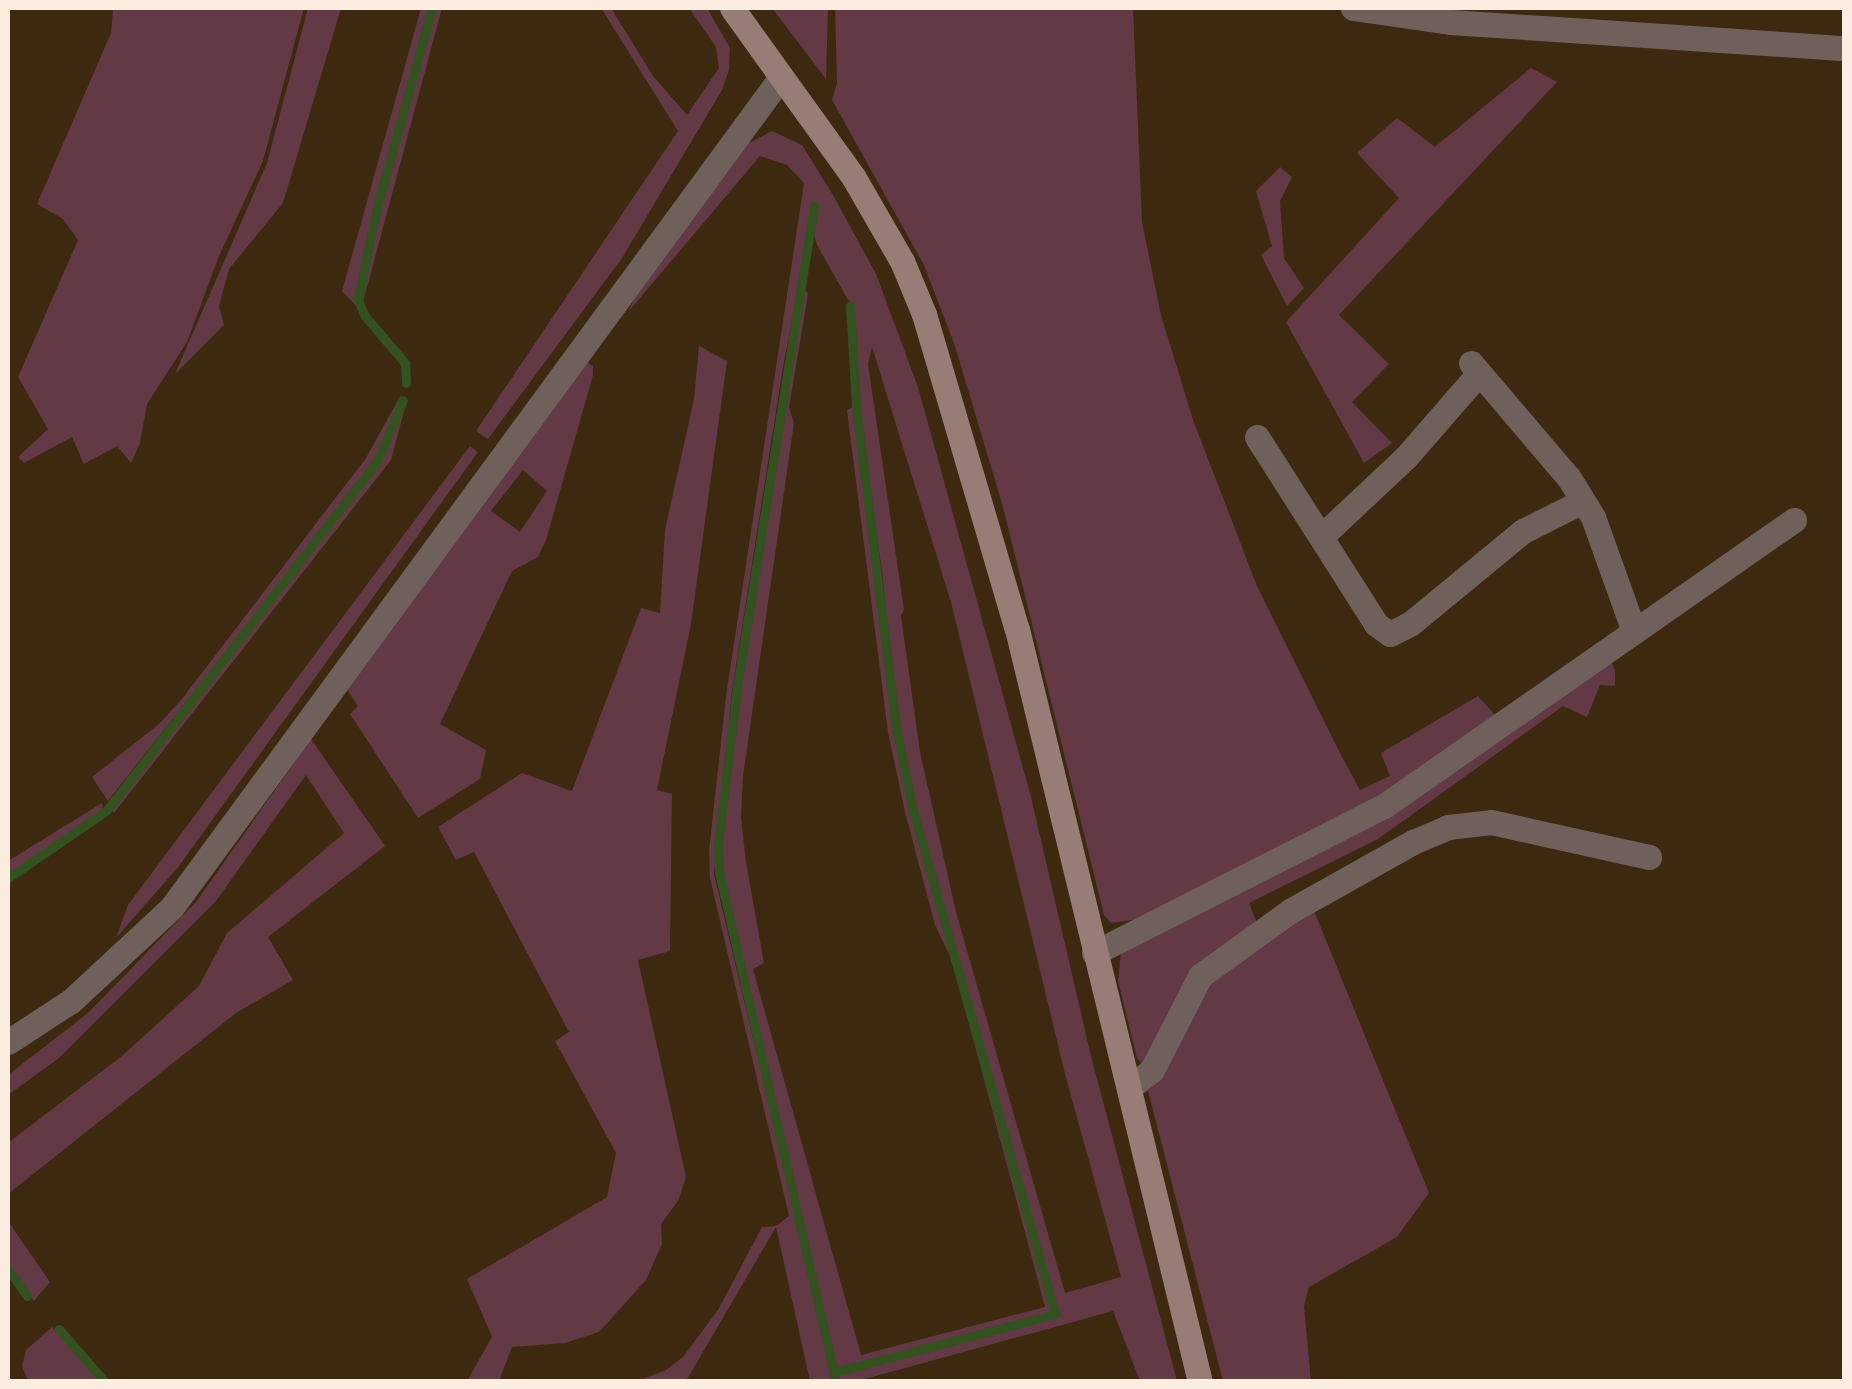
<!DOCTYPE html>
<style>
body{margin:0}
#map{position:relative;width:1852px;height:1389px;overflow:hidden;background:#3d2810;font-family:Helvetica,sans-serif}
div>[style]{position:absolute}
.green>*{inset:0;background:#623945}
.stream>*{height:9px;margin:-4.5px;padding:0 4.5px;transform-origin:4.5px;border-radius:4.5px;background:#335220}
.minor>*{height:25px;margin:-12.5px;padding:0 12.5px;transform-origin:12.5px;border-radius:12.5px;background:#70605c}
.tertiary>*{height:25px;margin:-12.5px;padding:0 12.5px;transform-origin:12.5px;border-radius:12.5px;background:#70605c}
.secondary>*{height:25px;margin:-12.5px;padding:0 12.5px;transform-origin:12.5px;border-radius:12.5px;background:#967d76}
span{translate:-50% -50%;white-space:nowrap;text-align:center;line-height:1.15;-webkit-text-stroke:8px #1d1309;paint-order:stroke}
.frame{position:absolute;inset:0;border:10px solid #fbeddf;pointer-events:none}
</style>
<div id="map">
<div class="green">
<div style="clip-path:polygon(304px 8px,263px 161px,219px 256px,187px 342px,147px 404px,140px 443px,131px 463px,117px 446px,84px 464px,72px 437px,24px 463px,18px 457px,48px 429px,18px 377px,78px 240px,63px 219px,37px 204px,111px 33px,113px 9px)"></div>
<div style="clip-path:polygon(308px 8px,341px 8px,283px 203px,229px 269px,219px 306px,224px 325px,175px 374px,267px 163px)"></div>
<div style="clip-path:polygon(421px 8px,430px 8px,375px 206px,357px 288px,358px 308px,342px 291px)"></div>
<div style="clip-path:polygon(435px 8px,442px 8px,362px 306px,379px 207px)"></div>
<div style="clip-path:polygon(601px 8px,611px 8px,653px 76px,687px 115px,719px 68px,716px 47px,689px 8px,707px 8px,730px 48px,729px 70px,722px 90px,622px 258px,488px 439px,476px 431px,678px 131px)"></div>
<div style="clip-path:polygon(772px 8px,828px 8px,826px 79px)"></div>
<div style="clip-path:polygon(835px 8px,1133px 8px,1142px 222px,1161px 315px,1193px 420px,1257px 586px,1340px 753px,1360px 790px,1390px 776px,1381px 753px,1478px 696px,1496px 716px,1394px 791px,1138px 919px,1111px 923px,1104px 915px,1003px 507px,955px 346px,924px 265px,832px 100px,837px 83px)"></div>
<div style="clip-path:polygon(1531px 68px,1557px 82px,1339px 315px,1389px 364px,1352px 402px,1392px 443px,1364px 463px,1286px 322px,1399px 198px,1357px 153px,1397px 118px,1435px 147px)"></div>
<div style="clip-path:polygon(evenodd,772px 131px,802px 145px,833px 195px,876px 274px,918px 387px,1031px 797px,1091px 1056px,1177px 1381px,1140px 1381px,1113px 1311px,858px 1381px,838px 1381px,837px 1373px,1056px 1314px,913px 806px,898px 727px,882px 571px,857px 405px,851px 305px,817px 245px,812px 229px,815px 204px,783px 367px,732px 691px,714px 874px,834px 1381px,810px 1381px,776px 1227px,686px 1381px,637px 1381px,666px 1370px,683px 1357px,718px 1310px,762px 1227px,776px 1226px,789px 1216px,710px 878px,709px 851px,726px 696px,804px 183px,787px 165px,760px 156px,629px 311px,636px 294px,747px 144px,772px 131px,872px 347px,951px 602px,1065px 1074px,1121px 1277px,1065px 1293px,956px 912px,920px 752px,901px 616px,904px 610px,868px 364px,872px 347px)"></div>
<div style="clip-path:polygon(1280px 167px,1292px 177px,1280px 201px,1284px 258px,1304px 288px,1287px 306px,1261px 255px,1272px 246px,1256px 191px)"></div>
<div style="clip-path:polygon(802px 284px,808px 294px,789px 407px,794px 423px,743px 776px,741px 817px,746px 862px,764px 963px,753px 969px,861px 1355px,1045px 1307px,952px 960px,935px 925px,905px 812px,888px 732px,848px 419px,847px 410px,855px 406px,895px 728px,911px 808px,1054px 1313px,836px 1370px,721px 872px,720px 845px,742px 670px)"></div>
<div style="clip-path:polygon(699px 346px,727px 361px,691px 624px,657px 790px,672px 794px,670px 951px,638px 960px,686px 1177px,678px 1201px,661px 1224px,662px 1244px,646px 1280px,599px 1332px,565px 1343px,512px 1347px,499px 1381px,467px 1381px,492px 1337px,467px 1279px,607px 1197px,616px 1153px,555px 1041px,569px 1032px,474px 852px,456px 860px,438px 827px,522px 773px,572px 791px,641px 608px,660px 613px,665px 530px,694px 399px)"></div>
<div style="clip-path:polygon(evenodd,585px 361px,593px 366px,593px 375px,546px 540px,538px 557px,512px 571px,440px 724px,486px 750px,480px 779px,418px 818px,350px 714px,358px 706px,347px 690px,585px 361px,523px 470px,547px 491px,520px 532px,491px 511px,523px 470px)"></div>
<div style="clip-path:polygon(402px 393px,374px 463px,108px 801px,92px 777px,159px 724px,182px 699px,366px 458px)"></div>
<div style="clip-path:polygon(407px 400px,391px 460px,114px 813px,109px 805px,379px 463px)"></div>
<div style="clip-path:polygon(470px 446px,478px 452px,179px 866px,116px 938px,128px 905px)"></div>
<div style="clip-path:polygon(1608px 657px,1615px 670px,1615px 686px,1600px 685px,1587px 717px,1563px 706px,1378px 839px,1249px 903px,1257px 923px,1142px 1064px,1137px 1058px,1118px 981px,1121px 951px,1259px 879px)"></div>
<div style="clip-path:polygon(311px 739px,385px 846px,268px 937px,293px 980px,236px 1013px,8px 1194px,8px 1143px,123px 1055px,199px 986px,227px 933px,344px 833px,306px 775px,216px 901px,59px 1058px,8px 1095px,8px 1075px,88px 1013px,196px 902px)"></div>
<div style="clip-path:polygon(102px 803px,103px 811px,8px 876px,8px 861px)"></div>
<div style="clip-path:polygon(1312px 906px,1429px 1193px,1397px 1237px,1309px 1287px,1304px 1306px,1311px 1381px,1223px 1381px,1147px 1087px,1208px 982px)"></div>
<div style="clip-path:polygon(8px 1221px,50px 1282px,34px 1301px,8px 1266px)"></div>
<div style="clip-path:polygon(52px 1327px,101px 1381px,28px 1381px,22px 1366px,26px 1350px)"></div>
</div>
<div class="stream">
<div style="left:814px;top:206px;width:487px;rotate:99.1deg"></div>
<div style="left:737px;top:687px;width:159px;rotate:96.9deg"></div>
<div style="left:718px;top:845px;width:27px;rotate:88deg"></div>
<div style="left:719px;top:872px;width:523px;rotate:77.08deg"></div>
<div style="left:406px;top:383px;width:20px;rotate:-93deg"></div>
<div style="left:405px;top:363px;width:62px;rotate:-130.4deg"></div>
<div style="left:365px;top:316px;width:17px;rotate:-114deg"></div>
<div style="left:358px;top:300px;width:95px;rotate:-78.5deg"></div>
<div style="left:377px;top:207px;width:206px;rotate:-74.6deg"></div>
<div style="left:8px;top:878px;width:119px;rotate:-34.4deg"></div>
<div style="left:106px;top:811px;width:443px;rotate:-52.2deg"></div>
<div style="left:377px;top:461px;width:66px;rotate:-66.9deg"></div>
<div style="left:8px;top:1269px;width:33px;rotate:55deg"></div>
<div style="left:59px;top:1329px;width:70px;rotate:49deg"></div>
<div style="left:835px;top:1372px;width:228px;rotate:-14.8deg"></div>
<div style="left:1055px;top:1314px;width:527px;rotate:-105.75deg"></div>
<div style="left:912px;top:807px;width:81px;rotate:-101.4deg"></div>
<div style="left:896px;top:728px;width:324px;rotate:-97.1deg"></div>
<div style="left:856px;top:406px;width:101px;rotate:-93.4deg"></div>
</div>
<div class="minor">
<div style="left:1353px;top:8px;width:98px;rotate:8.2deg"></div>
<div style="left:1450px;top:22px;width:395px;rotate:3.8deg"></div>
<div style="left:1471px;top:363px;width:151px;rotate:49.6deg"></div>
<div style="left:1569px;top:478px;width:46px;rotate:58.4deg"></div>
<div style="left:1593px;top:517px;width:119px;rotate:70.3deg"></div>
<div style="left:1257px;top:437px;width:222px;rotate:57.5deg"></div>
<div style="left:1376px;top:624px;width:17px;rotate:36deg"></div>
<div style="left:1390px;top:634px;width:22px;rotate:-27deg"></div>
<div style="left:1410px;top:624px;width:146px;rotate:-39.5deg"></div>
<div style="left:1523px;top:531px;width:65px;rotate:-26.6deg"></div>
<div style="left:1323px;top:535px;width:114px;rotate:-43.2deg"></div>
<div style="left:1406px;top:457px;width:111px;rotate:-49deg"></div>
<div style="left:1094px;top:953px;width:325px;rotate:-26.9deg"></div>
<div style="left:1384px;top:806px;width:500px;rotate:-34.9deg"></div>
<div style="left:1129px;top:1088px;width:29px;rotate:-38deg"></div>
<div style="left:1152px;top:1070px;width:106px;rotate:-62.9deg"></div>
<div style="left:1200px;top:976px;width:111px;rotate:-35.8deg"></div>
<div style="left:1290px;top:911px;width:141px;rotate:-29.3deg"></div>
<div style="left:1413px;top:842px;width:38px;rotate:-23deg"></div>
<div style="left:1448px;top:827px;width:43px;rotate:-6.6deg"></div>
<div style="left:1491px;top:822px;width:162px;rotate:12.5deg"></div>
</div>
<div class="tertiary">
<div style="left:8px;top:1042px;width:75px;rotate:-33.1deg"></div>
<div style="left:71px;top:1001px;width:138px;rotate:-42.9deg"></div>
<div style="left:172px;top:907px;width:1029px;rotate:-53.73deg"></div>
</div>
<div class="secondary">
<div style="left:732px;top:8px;width:209px;rotate:54.3deg"></div>
<div style="left:854px;top:178px;width:96px;rotate:60deg"></div>
<div style="left:902px;top:261px;width:57px;rotate:67.5deg"></div>
<div style="left:924px;top:314px;width:328px;rotate:73.6deg"></div>
<div style="left:1017px;top:629px;width:775px;rotate:76.34deg"></div>
</div>
<div class="frame"></div>
</div>
